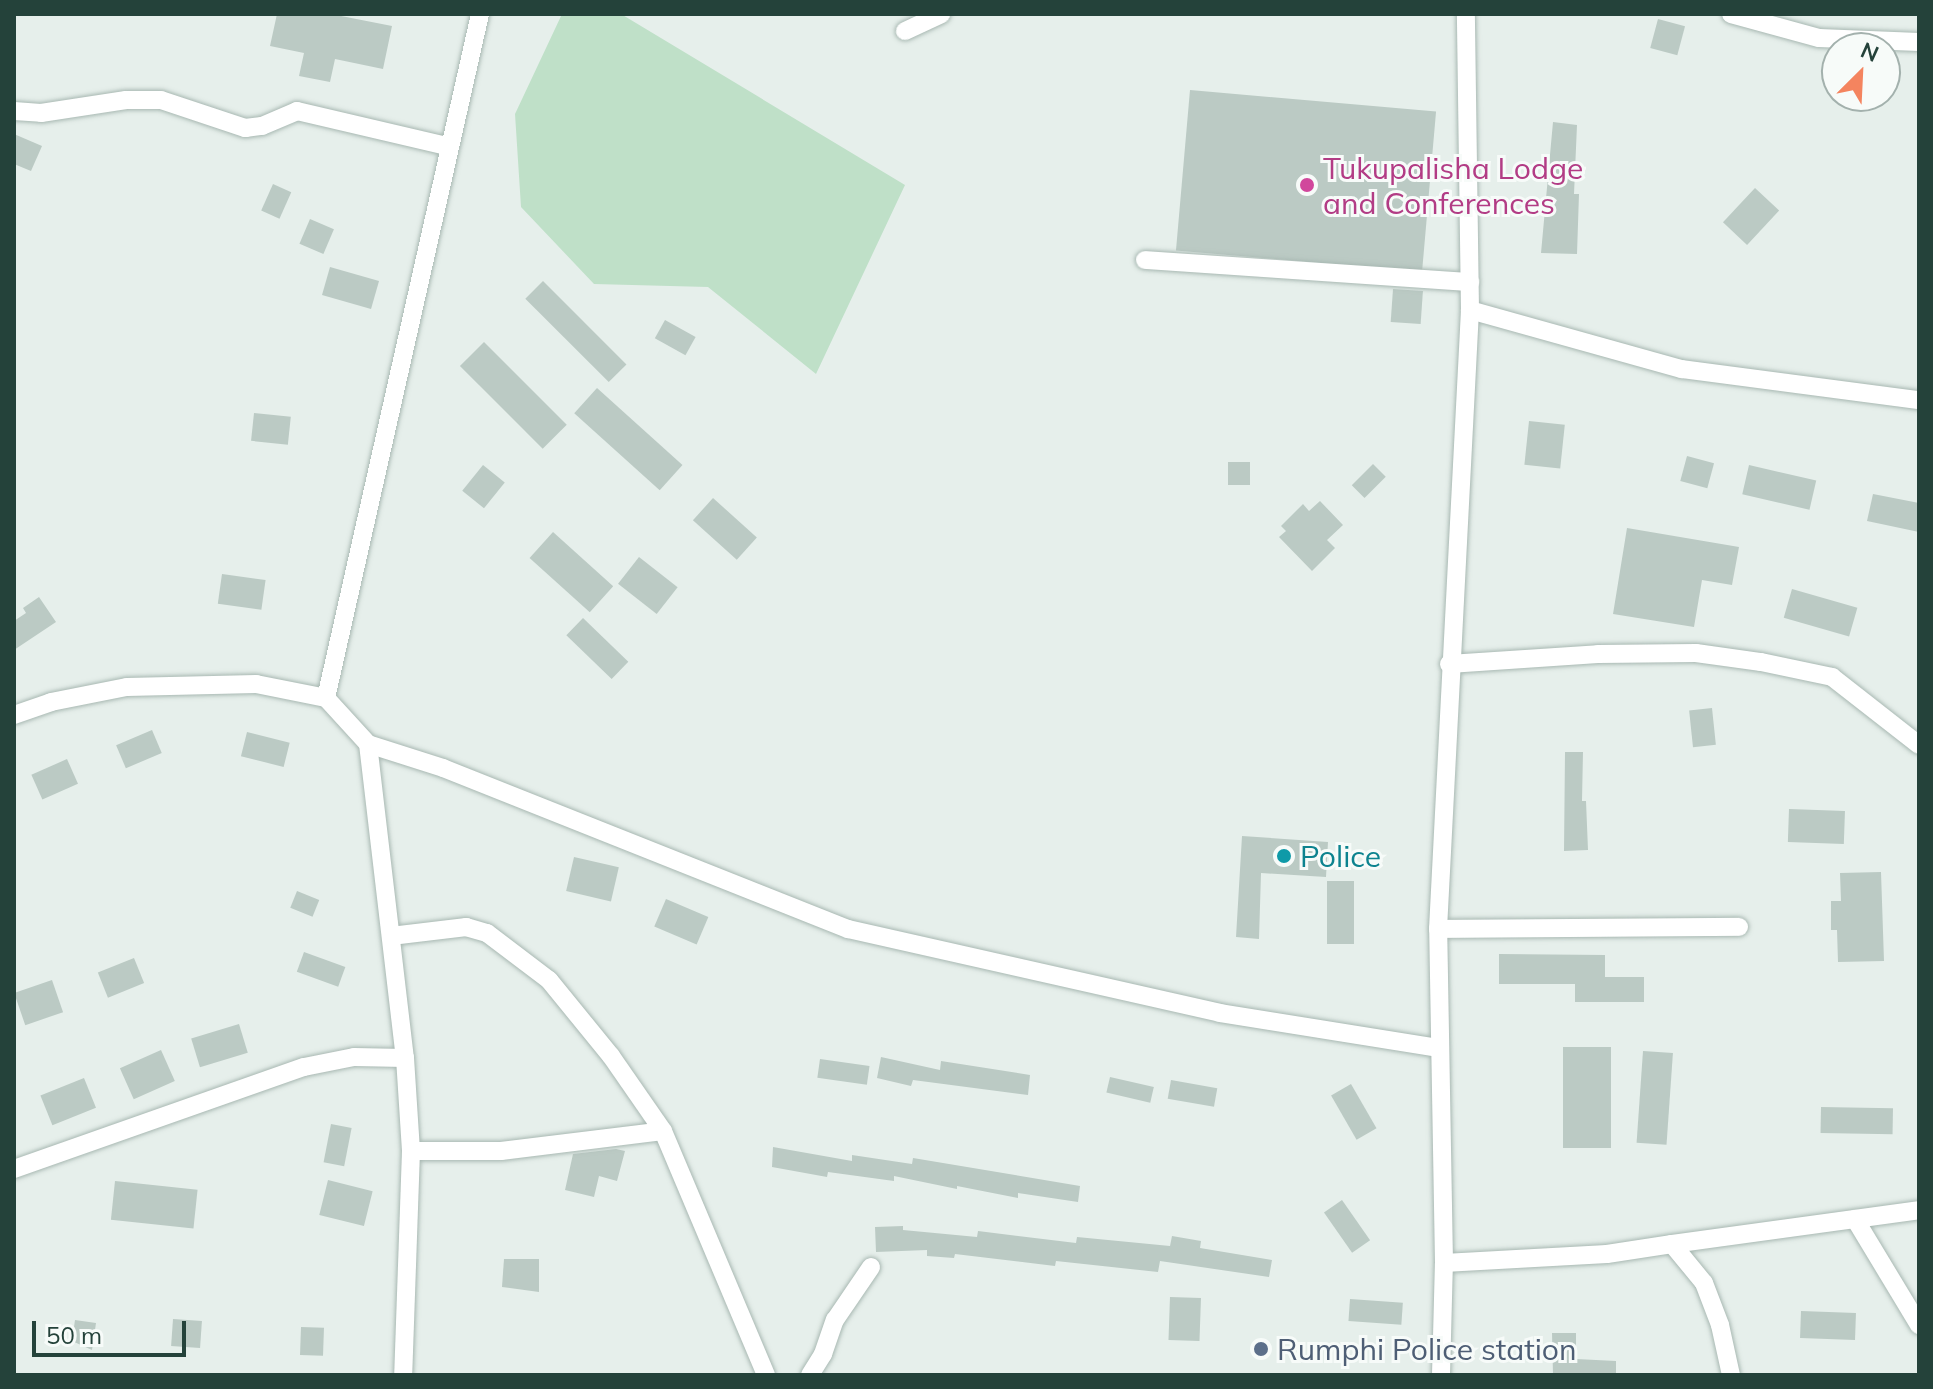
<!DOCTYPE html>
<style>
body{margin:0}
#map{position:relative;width:1933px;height:1389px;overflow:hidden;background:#e6efeb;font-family:Mulish,sans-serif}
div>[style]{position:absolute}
.green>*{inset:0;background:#bfe0c8}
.building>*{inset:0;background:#bbcac4;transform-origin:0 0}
.roads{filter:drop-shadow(0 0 2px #a8b8b2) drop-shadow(0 0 2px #a8b8b2)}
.minor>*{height:18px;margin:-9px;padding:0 9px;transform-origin:9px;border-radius:9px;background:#fff}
.dots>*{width:22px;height:22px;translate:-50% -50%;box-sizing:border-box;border:4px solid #f7fbf9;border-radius:50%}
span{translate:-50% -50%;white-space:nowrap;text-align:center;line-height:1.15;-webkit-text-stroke:6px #f7fbf9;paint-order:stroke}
.hotel-label{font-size:30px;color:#b23c85}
.left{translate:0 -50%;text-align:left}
.culture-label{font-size:30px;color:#0d838f}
.service-label{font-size:30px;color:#4e5e75}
.frame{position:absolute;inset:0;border:16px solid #24423a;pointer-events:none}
.north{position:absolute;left:1821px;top:32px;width:80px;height:80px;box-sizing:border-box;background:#f7fbf9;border:2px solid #a3b1ad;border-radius:50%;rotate:24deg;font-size:22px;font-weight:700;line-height:32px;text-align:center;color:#24423a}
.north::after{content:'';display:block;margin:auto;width:28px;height:36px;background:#f4845f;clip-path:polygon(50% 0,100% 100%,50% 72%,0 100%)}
.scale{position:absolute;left:32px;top:1321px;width:154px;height:36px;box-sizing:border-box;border:4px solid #24423a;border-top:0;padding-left:10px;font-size:24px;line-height:28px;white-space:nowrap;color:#24423a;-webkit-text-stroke:6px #f7fbf9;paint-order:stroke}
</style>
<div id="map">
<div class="green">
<div style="clip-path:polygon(562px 14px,621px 14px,905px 185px,816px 374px,708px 287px,594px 284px,521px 207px,515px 114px)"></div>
</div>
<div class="building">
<div style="clip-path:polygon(277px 14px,331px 14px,392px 26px,383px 69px,335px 59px,330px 82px,299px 76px,304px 53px,270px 46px)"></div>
<div style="left:1658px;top:19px;width:28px;height:30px;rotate:15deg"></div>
<div style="left:1190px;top:90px;width:247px;height:161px;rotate:5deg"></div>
<div style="clip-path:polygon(1553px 122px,1577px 125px,1574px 194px,1579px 194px,1577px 254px,1541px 253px)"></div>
<div style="clip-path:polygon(14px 134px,42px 146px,31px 171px,14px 164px)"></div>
<div style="left:273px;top:184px;width:20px;height:29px;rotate:24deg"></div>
<div style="left:1755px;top:188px;width:33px;height:47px;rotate:43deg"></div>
<div style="left:310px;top:219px;width:26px;height:27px;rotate:23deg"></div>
<div style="left:330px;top:267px;width:51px;height:29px;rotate:16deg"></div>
<div style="left:543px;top:281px;width:118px;height:25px;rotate:45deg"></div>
<div style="left:1393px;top:289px;width:30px;height:33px;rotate:4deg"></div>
<div style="left:665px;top:320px;width:35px;height:21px;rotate:29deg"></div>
<div style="left:484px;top:342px;width:117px;height:34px;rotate:45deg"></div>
<div style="left:597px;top:388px;width:115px;height:34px;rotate:42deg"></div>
<div style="left:254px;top:413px;width:37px;height:28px;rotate:6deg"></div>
<div style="left:1529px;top:421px;width:36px;height:44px;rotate:6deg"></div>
<div style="left:1687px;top:456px;width:28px;height:26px;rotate:15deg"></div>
<div style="left:1228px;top:462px;width:22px;height:23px"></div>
<div style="left:1373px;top:464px;width:18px;height:30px;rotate:45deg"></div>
<div style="left:483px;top:465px;width:28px;height:33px;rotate:39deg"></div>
<div style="left:1749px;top:465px;width:69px;height:30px;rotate:13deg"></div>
<div style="clip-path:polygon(1873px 494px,1919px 503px,1919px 532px,1867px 521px)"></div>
<div style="left:713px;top:498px;width:59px;height:30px;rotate:42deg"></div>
<div style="clip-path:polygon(1320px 501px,1343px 525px,1327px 540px,1335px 548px,1312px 571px,1279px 537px,1286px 531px,1281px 526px,1303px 504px,1309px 511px)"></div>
<div style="clip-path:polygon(1627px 528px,1739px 547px,1732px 585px,1702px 580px,1694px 627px,1613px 614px)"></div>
<div style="left:553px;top:532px;width:81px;height:35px;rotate:42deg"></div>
<div style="left:639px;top:557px;width:49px;height:34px;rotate:38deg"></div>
<div style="left:222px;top:574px;width:44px;height:30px;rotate:8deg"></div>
<div style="left:1792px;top:589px;width:68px;height:30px;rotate:16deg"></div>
<div style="clip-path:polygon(39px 597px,56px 622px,14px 650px,14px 621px,26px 613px,23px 608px)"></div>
<div style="left:583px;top:618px;width:63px;height:24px;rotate:44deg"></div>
<div style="left:1712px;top:708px;width:37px;height:23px;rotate:84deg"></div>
<div style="left:152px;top:730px;width:25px;height:39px;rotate:67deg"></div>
<div style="left:247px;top:732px;width:44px;height:25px;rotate:14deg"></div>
<div style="clip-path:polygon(1565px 752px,1583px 752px,1582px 801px,1586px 801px,1588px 850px,1564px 851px)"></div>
<div style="left:67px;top:759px;width:27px;height:39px;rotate:66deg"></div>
<div style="left:1789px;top:809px;width:56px;height:33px;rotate:2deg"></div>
<div style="clip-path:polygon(1242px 836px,1328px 842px,1326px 877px,1261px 873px,1259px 939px,1236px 937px)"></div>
<div style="left:574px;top:857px;width:46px;height:35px;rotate:13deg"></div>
<div style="clip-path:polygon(1881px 872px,1884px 961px,1838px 962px,1837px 930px,1831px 930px,1831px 901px,1841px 901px,1840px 873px)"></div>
<div style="left:1327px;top:881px;width:27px;height:63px"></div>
<div style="left:297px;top:891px;width:24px;height:18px;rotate:22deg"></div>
<div style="left:666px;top:899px;width:46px;height:30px;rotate:23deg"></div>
<div style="left:304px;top:952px;width:44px;height:21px;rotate:20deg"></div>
<div style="clip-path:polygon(1499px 954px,1605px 955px,1605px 977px,1644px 977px,1644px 1002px,1575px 1002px,1575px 984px,1499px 984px)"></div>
<div style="left:134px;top:958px;width:27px;height:39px;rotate:68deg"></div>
<div style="left:52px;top:980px;width:34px;height:40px;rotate:71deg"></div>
<div style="left:239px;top:1024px;width:30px;height:50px;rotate:73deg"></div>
<div style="left:1563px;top:1047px;width:48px;height:101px"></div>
<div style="left:161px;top:1050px;width:34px;height:45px;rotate:66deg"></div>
<div style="left:1643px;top:1051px;width:30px;height:92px;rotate:4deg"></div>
<div style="clip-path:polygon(881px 1057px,940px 1070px,941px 1061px,1030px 1075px,1028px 1095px,913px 1080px,911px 1086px,877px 1078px)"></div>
<div style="left:820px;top:1059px;width:50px;height:19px;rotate:8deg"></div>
<div style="left:1110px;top:1077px;width:45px;height:16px;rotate:13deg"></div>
<div style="left:84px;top:1078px;width:32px;height:47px;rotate:68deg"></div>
<div style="left:1171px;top:1080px;width:47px;height:19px;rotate:10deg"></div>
<div style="left:1351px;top:1084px;width:51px;height:23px;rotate:60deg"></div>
<div style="left:1821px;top:1107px;width:72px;height:26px;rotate:1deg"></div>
<div style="left:331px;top:1124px;width:21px;height:39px;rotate:11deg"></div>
<div style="clip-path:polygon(773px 1147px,852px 1161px,852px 1155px,912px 1164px,913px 1158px,1080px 1186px,1078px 1202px,1018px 1193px,1018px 1198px,957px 1186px,957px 1189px,894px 1176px,894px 1181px,828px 1172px,827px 1177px,772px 1167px)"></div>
<div style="clip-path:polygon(616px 1149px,625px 1151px,617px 1181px,599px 1176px,594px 1197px,565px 1190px,573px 1154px)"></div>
<div style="left:328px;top:1180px;width:46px;height:36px;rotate:14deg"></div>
<div style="left:115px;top:1181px;width:83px;height:39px;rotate:6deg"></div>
<div style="left:1342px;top:1200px;width:49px;height:22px;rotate:55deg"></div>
<div style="clip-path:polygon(903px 1226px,903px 1230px,977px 1237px,978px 1231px,1076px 1243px,1077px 1237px,1170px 1246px,1172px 1236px,1201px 1241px,1200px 1248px,1272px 1260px,1269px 1277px,1160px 1261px,1158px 1272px,1056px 1261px,1055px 1266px,955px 1254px,954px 1258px,927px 1256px,927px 1250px,876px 1252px,875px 1227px)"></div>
<div style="clip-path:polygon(504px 1259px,539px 1259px,539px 1292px,502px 1287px)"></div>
<div style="left:1170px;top:1297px;width:31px;height:43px;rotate:2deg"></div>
<div style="left:1350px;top:1299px;width:53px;height:22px;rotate:4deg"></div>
<div style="left:1801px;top:1311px;width:55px;height:27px;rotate:2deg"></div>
<div style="left:173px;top:1319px;width:29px;height:27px;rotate:4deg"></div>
<div style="clip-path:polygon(75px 1320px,96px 1323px,92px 1350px,72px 1341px)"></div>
<div style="left:301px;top:1327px;width:23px;height:28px;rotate:2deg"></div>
<div style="clip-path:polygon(1552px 1333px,1576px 1333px,1576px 1359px,1616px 1361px,1616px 1375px,1553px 1375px)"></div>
</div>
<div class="roads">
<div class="minor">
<div style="left:1731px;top:14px;width:91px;rotate:15.3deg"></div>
<div style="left:1819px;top:38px;width:100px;rotate:2.3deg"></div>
<div style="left:905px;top:31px;width:40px;rotate:-25deg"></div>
<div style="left:14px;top:111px;width:27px;rotate:4deg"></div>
<div style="left:41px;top:113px;width:86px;rotate:-8.7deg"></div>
<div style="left:126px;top:100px;width:35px"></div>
<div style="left:161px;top:100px;width:89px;rotate:18.4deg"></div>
<div style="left:245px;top:128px;width:17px;rotate:-7deg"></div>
<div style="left:262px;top:126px;width:38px;rotate:-23deg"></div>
<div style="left:297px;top:111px;width:157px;rotate:13.2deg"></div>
<div style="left:1145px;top:260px;width:326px;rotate:3.9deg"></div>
<div style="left:1470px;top:310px;width:220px;rotate:15.6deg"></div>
<div style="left:1682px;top:369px;width:239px;rotate:7.5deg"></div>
<div style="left:1449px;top:664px;width:149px;rotate:-3.8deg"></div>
<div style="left:1598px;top:654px;width:98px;rotate:-0.6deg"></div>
<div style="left:1696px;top:653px;width:66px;rotate:7.9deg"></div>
<div style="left:1761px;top:662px;width:73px;rotate:11.9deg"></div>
<div style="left:1832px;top:677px;width:110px;rotate:38deg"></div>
<div style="left:326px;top:698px;width:701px;rotate:-77.31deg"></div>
<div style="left:14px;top:715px;width:39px;rotate:-19deg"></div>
<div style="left:51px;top:702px;width:77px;rotate:-11.2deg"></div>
<div style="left:127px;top:687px;width:129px;rotate:-1.3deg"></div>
<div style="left:256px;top:684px;width:71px;rotate:11.3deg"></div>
<div style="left:326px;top:698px;width:62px;rotate:47.6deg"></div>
<div style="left:368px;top:744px;width:79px;rotate:17.7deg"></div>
<div style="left:443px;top:768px;width:436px;rotate:21.7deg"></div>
<div style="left:848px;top:929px;width:381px;rotate:12.7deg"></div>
<div style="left:1220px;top:1013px;width:221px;rotate:9.1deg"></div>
<div style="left:368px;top:744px;width:316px;rotate:83.3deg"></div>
<div style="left:405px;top:1058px;width:93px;rotate:86.3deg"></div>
<div style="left:411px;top:1151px;width:224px;rotate:92deg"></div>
<div style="left:1438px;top:929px;width:301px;rotate:-0.4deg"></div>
<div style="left:391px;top:936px;width:76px;rotate:-6.8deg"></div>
<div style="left:466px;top:927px;width:22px;rotate:16deg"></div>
<div style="left:487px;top:933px;width:78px;rotate:37.2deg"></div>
<div style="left:549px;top:980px;width:98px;rotate:50.8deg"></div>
<div style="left:611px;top:1056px;width:91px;rotate:55.3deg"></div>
<div style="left:663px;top:1131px;width:265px;rotate:67.1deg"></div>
<div style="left:411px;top:1151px;width:90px"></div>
<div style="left:501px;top:1151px;width:163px;rotate:-7deg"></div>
<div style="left:14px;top:1169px;width:307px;rotate:-19.4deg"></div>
<div style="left:304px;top:1067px;width:51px;rotate:-11.3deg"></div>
<div style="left:354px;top:1057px;width:51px;rotate:1.1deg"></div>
<div style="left:1855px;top:1219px;width:124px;rotate:58.9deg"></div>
<div style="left:1672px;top:1244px;width:249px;rotate:-7.8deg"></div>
<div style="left:1444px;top:1263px;width:163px;rotate:-3.2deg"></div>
<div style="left:1607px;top:1254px;width:66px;rotate:-8.7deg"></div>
<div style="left:1672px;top:1244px;width:50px;rotate:50.6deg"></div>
<div style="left:1704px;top:1283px;width:45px;rotate:69.1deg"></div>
<div style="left:1720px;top:1325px;width:51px;rotate:77.6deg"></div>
<div style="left:810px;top:1375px;width:25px;rotate:-58deg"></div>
<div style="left:823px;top:1354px;width:36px;rotate:-71deg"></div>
<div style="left:835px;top:1320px;width:64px;rotate:-55.8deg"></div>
<div style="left:1441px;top:1375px;width:112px;rotate:-88.5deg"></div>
<div style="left:1444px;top:1263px;width:334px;rotate:-91deg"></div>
<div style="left:1438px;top:929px;width:620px;rotate:-87.04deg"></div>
<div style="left:1470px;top:310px;width:296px;rotate:-90.8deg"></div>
</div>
</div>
<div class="dots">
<div style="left:1307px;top:185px;background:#d1479c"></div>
<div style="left:1284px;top:856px;background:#0f9aa8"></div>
<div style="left:1261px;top:1349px;background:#5c6f8a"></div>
</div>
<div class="hotel-label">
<span class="left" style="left:1323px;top:185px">Tukupalisha Lodge<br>and Conferences</span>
</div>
<div class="culture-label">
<span class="left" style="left:1300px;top:856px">Police</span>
</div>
<div class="service-label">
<span class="left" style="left:1277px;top:1349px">Rumphi Police station</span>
</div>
<div class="frame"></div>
<div class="north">N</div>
<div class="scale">50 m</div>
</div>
